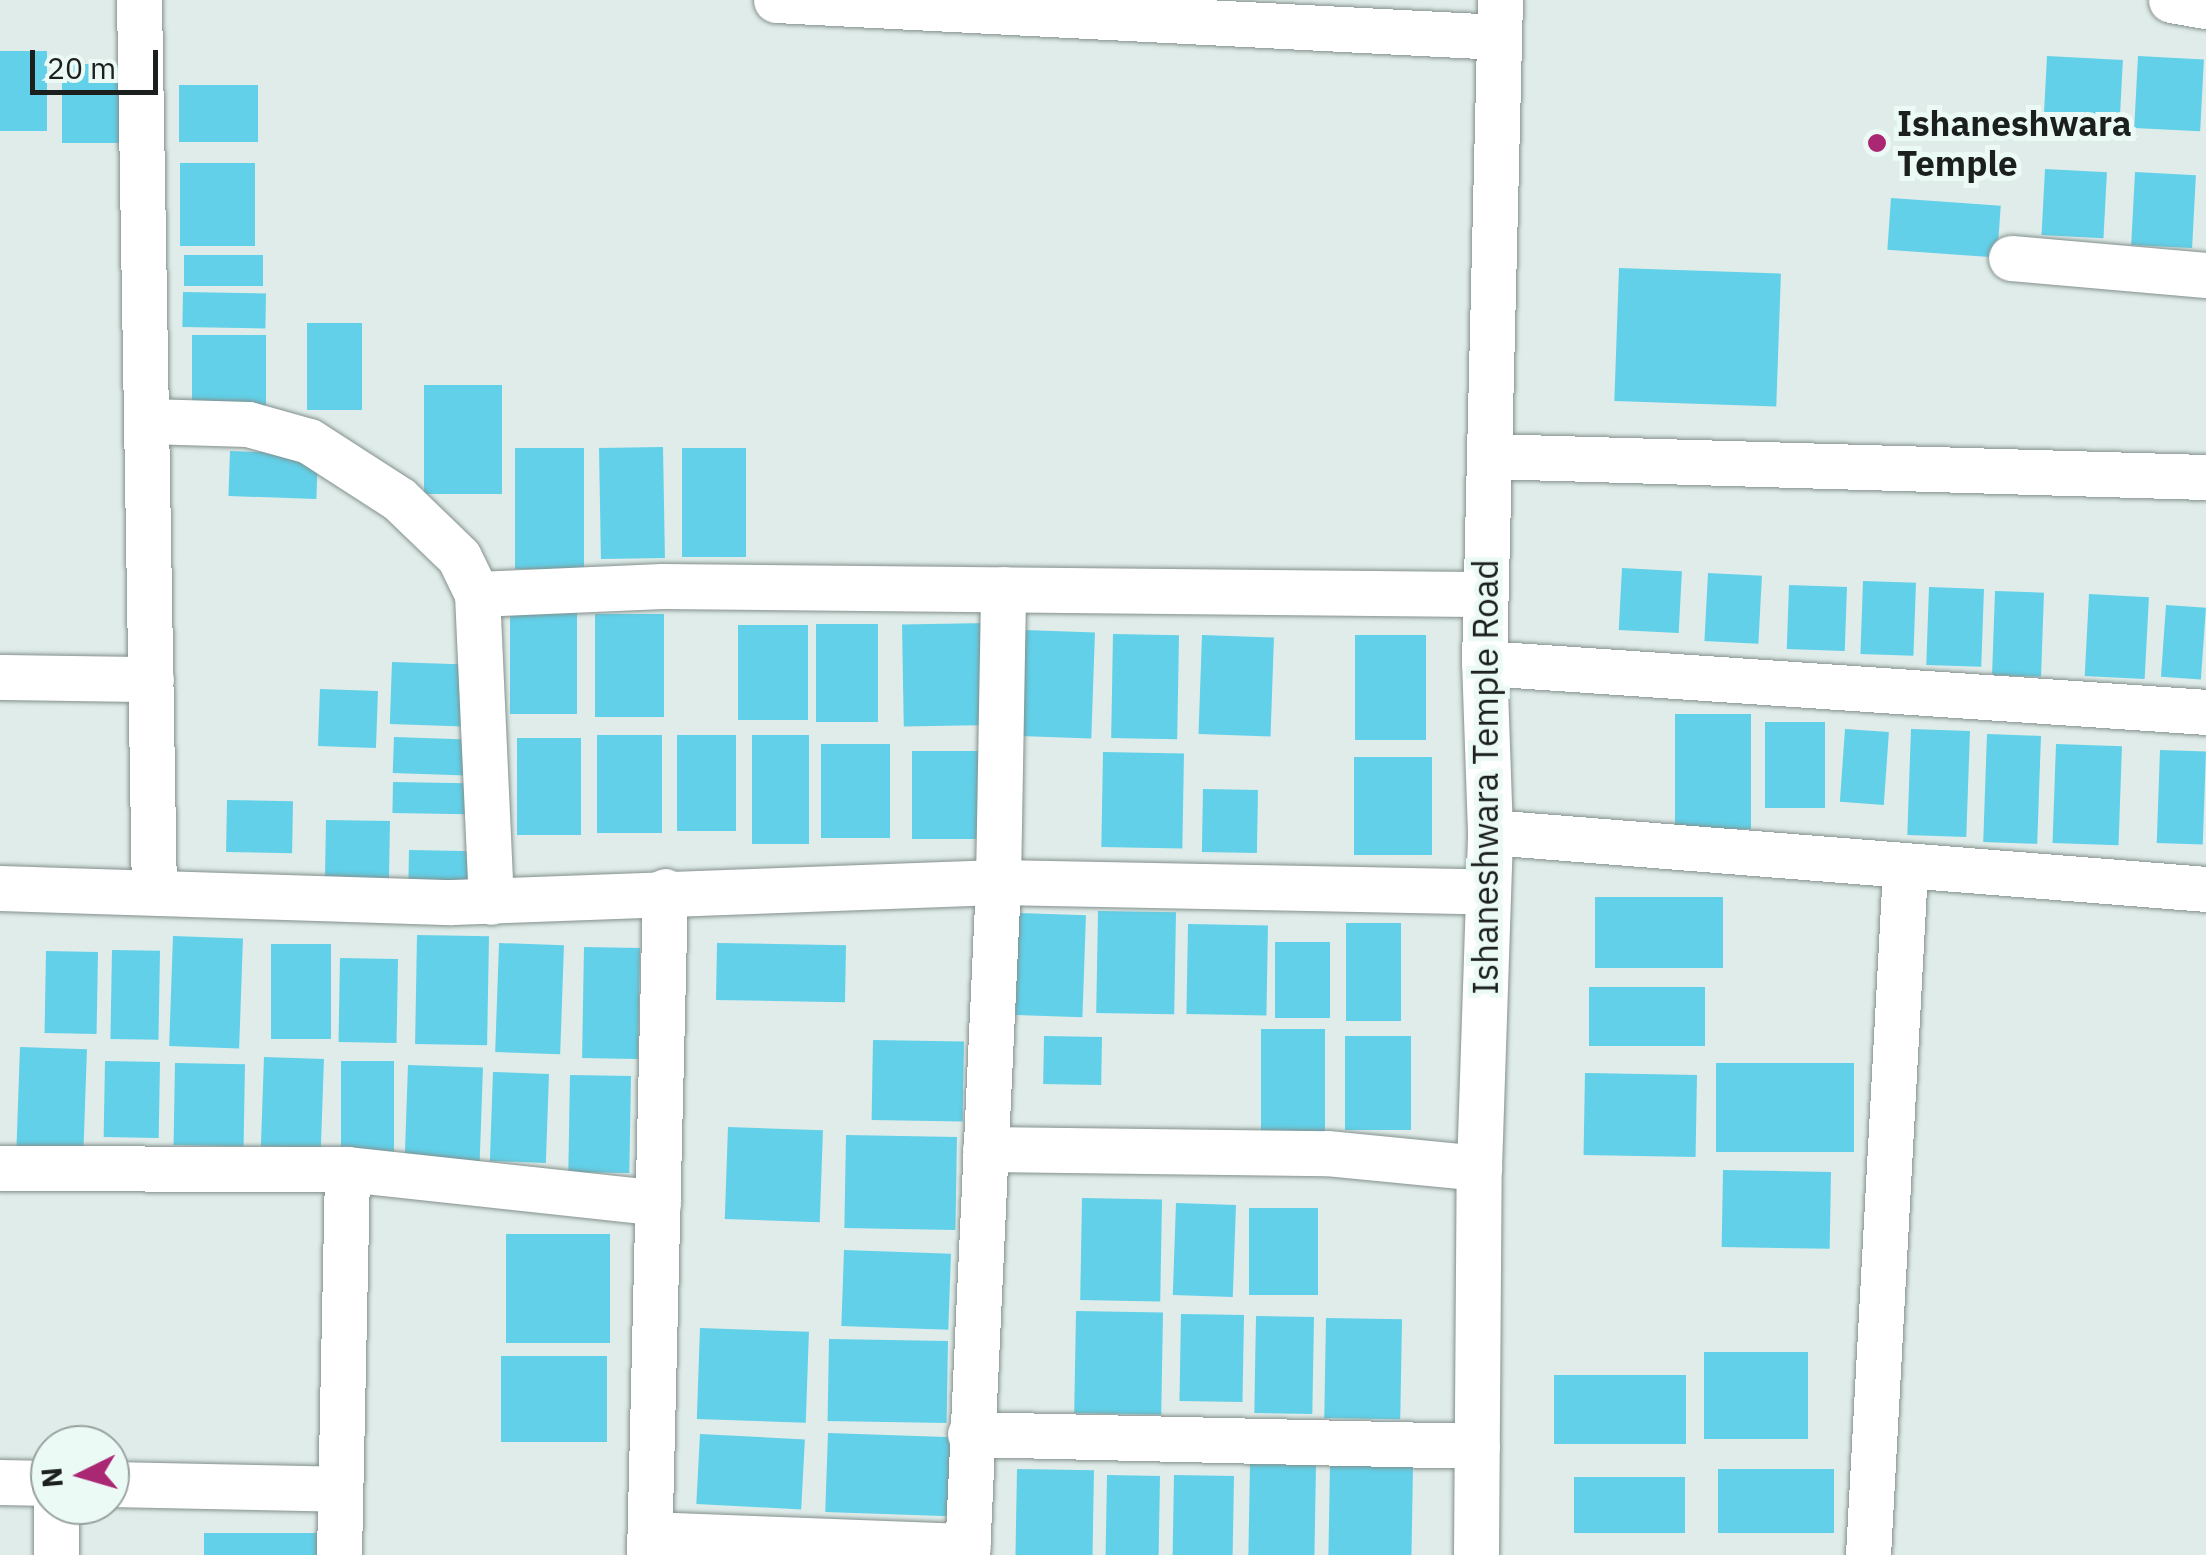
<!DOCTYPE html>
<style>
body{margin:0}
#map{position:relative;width:2206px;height:1555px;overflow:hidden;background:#dfece9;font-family:"IBM Plex Sans",sans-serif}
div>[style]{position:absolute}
.building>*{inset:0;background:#61d0e8;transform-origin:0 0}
.roads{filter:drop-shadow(0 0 2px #84908d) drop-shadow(0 0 2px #84908d)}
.minor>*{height:45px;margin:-22.5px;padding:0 22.5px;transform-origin:22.5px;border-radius:22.5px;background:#fff}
.dots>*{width:28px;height:28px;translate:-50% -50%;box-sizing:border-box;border:5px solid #ecfaf6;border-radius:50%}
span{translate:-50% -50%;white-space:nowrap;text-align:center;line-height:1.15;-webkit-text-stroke:10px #ecfaf6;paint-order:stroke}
.poi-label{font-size:35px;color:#1b1f1e;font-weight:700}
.left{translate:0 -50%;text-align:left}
.street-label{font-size:35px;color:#1b1f1e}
.north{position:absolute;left:30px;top:1425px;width:100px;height:100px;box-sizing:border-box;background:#ecfaf6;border:2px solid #98a2a0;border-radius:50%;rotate:265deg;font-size:28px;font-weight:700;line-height:40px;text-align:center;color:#1b1f1e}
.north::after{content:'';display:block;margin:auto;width:35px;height:45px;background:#aa2873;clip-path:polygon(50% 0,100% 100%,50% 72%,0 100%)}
.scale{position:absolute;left:30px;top:50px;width:128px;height:45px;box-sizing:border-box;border:5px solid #1b1f1e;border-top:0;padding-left:12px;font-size:30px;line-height:35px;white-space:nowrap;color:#1b1f1e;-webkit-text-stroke:8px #ecfaf6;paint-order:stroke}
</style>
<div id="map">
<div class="building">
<div style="left:47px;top:51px;width:80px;height:47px;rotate:90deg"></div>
<div style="left:2047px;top:56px;width:76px;height:66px;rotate:3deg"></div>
<div style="left:2138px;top:56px;width:66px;height:72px;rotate:3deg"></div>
<div style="left:62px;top:64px;width:69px;height:79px"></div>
<div style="left:179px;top:85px;width:79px;height:57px"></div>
<div style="left:180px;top:163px;width:75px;height:83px"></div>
<div style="left:2045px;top:169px;width:62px;height:66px;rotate:3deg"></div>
<div style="left:2135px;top:172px;width:61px;height:73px;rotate:3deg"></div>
<div style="left:1891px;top:198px;width:110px;height:52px;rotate:4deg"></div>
<div style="left:184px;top:255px;width:79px;height:31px"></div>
<div style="left:1619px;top:268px;width:162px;height:133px;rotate:2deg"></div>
<div style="left:183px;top:292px;width:83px;height:35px;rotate:1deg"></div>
<div style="left:307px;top:323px;width:55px;height:87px"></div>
<div style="left:266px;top:335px;width:74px;height:74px;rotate:90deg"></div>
<div style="left:424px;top:385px;width:78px;height:109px"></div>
<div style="left:663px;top:447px;width:111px;height:64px;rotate:89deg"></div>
<div style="left:515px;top:448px;width:69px;height:121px"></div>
<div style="left:682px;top:448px;width:64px;height:109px"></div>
<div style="left:230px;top:451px;width:88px;height:45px;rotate:2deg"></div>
<div style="left:1622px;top:568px;width:60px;height:62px;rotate:3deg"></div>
<div style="left:1708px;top:573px;width:54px;height:68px;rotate:3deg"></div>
<div style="left:1863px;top:581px;width:53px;height:73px;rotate:2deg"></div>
<div style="left:1789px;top:585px;width:58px;height:64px;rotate:2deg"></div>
<div style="left:1929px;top:587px;width:55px;height:78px;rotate:2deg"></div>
<div style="left:1995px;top:591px;width:49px;height:84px;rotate:2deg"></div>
<div style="left:2089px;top:594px;width:60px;height:82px;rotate:3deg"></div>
<div style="left:2166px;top:605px;width:40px;height:72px;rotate:4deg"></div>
<div style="left:510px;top:609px;width:67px;height:105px"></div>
<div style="left:595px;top:614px;width:69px;height:103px"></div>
<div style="left:989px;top:623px;width:102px;height:87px;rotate:89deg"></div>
<div style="left:816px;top:624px;width:62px;height:98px"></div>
<div style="left:738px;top:625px;width:70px;height:95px"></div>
<div style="left:1024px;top:630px;width:71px;height:106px;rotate:2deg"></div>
<div style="left:1113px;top:634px;width:66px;height:104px;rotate:1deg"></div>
<div style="left:1202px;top:635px;width:72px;height:99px;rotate:2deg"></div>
<div style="left:1355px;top:635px;width:71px;height:105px"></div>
<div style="left:392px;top:662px;width:74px;height:62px;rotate:2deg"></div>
<div style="left:320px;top:689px;width:58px;height:57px;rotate:2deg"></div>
<div style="left:1675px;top:714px;width:76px;height:115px"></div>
<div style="left:1765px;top:722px;width:60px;height:86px"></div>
<div style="left:1845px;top:729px;width:44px;height:73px;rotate:4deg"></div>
<div style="left:1911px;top:729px;width:59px;height:106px;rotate:2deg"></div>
<div style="left:1987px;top:734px;width:54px;height:108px;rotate:2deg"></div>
<div style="left:597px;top:735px;width:65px;height:98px"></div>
<div style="left:677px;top:735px;width:59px;height:96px"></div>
<div style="left:752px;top:735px;width:57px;height:109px"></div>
<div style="left:394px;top:737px;width:74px;height:36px;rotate:2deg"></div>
<div style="left:517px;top:738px;width:64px;height:97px"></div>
<div style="left:821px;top:744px;width:69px;height:94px"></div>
<div style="left:2056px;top:744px;width:66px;height:99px;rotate:2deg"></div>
<div style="left:2160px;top:750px;width:46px;height:93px;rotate:2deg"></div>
<div style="left:985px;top:751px;width:88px;height:73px;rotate:90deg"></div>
<div style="left:1103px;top:752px;width:81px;height:95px;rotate:1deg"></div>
<div style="left:1354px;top:757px;width:78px;height:98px"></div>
<div style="left:393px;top:782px;width:74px;height:31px;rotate:1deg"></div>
<div style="left:1203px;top:789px;width:55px;height:63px;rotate:1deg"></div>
<div style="left:227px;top:800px;width:66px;height:52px;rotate:1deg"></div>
<div style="left:326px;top:820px;width:64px;height:69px;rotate:1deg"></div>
<div style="left:409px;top:850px;width:66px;height:37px;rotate:1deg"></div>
<div style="left:1595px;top:897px;width:128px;height:71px"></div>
<div style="left:1098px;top:911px;width:78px;height:102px;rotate:1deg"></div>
<div style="left:1019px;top:913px;width:67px;height:102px;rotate:2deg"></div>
<div style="left:1346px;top:923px;width:55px;height:98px"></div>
<div style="left:1188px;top:924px;width:80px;height:90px;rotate:1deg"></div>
<div style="left:417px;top:935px;width:72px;height:109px;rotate:1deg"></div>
<div style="left:173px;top:936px;width:70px;height:110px;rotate:2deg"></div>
<div style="left:1275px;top:942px;width:55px;height:76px"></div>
<div style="left:499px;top:943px;width:65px;height:109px;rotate:2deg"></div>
<div style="left:717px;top:943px;width:129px;height:57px;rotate:1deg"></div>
<div style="left:271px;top:944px;width:60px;height:95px"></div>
<div style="left:584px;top:947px;width:56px;height:111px;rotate:1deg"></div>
<div style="left:112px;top:950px;width:48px;height:89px;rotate:1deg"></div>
<div style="left:46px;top:951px;width:52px;height:82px;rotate:1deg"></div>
<div style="left:340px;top:958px;width:58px;height:84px;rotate:1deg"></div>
<div style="left:1589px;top:987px;width:116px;height:59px"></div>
<div style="left:1261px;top:1029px;width:64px;height:104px"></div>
<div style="left:1044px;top:1036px;width:58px;height:48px;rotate:1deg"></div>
<div style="left:1345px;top:1036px;width:66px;height:94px"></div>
<div style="left:873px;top:1040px;width:91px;height:80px;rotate:1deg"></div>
<div style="left:20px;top:1047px;width:67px;height:100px;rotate:2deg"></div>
<div style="left:264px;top:1057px;width:60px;height:89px;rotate:2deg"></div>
<div style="left:105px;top:1061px;width:55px;height:76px;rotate:1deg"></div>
<div style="left:341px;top:1061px;width:53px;height:95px"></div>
<div style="left:175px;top:1063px;width:70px;height:82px;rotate:1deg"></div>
<div style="left:1716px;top:1063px;width:138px;height:89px"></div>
<div style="left:408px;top:1065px;width:75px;height:98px;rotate:2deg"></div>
<div style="left:493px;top:1072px;width:56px;height:89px;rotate:2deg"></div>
<div style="left:1585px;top:1073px;width:112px;height:82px;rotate:1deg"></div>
<div style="left:570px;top:1075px;width:61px;height:97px;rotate:1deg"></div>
<div style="left:728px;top:1127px;width:95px;height:92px;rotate:2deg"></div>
<div style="left:846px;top:1135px;width:111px;height:93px;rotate:1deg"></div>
<div style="left:1723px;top:1170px;width:108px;height:77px;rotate:1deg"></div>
<div style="left:1082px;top:1198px;width:80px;height:102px;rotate:1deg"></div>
<div style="left:1176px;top:1203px;width:60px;height:92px;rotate:2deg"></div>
<div style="left:1249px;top:1208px;width:69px;height:87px"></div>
<div style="left:610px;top:1234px;width:109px;height:104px;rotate:90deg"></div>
<div style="left:844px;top:1250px;width:107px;height:76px;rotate:2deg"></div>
<div style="left:1076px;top:1311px;width:87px;height:102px;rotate:1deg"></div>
<div style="left:1181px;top:1314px;width:63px;height:87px;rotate:1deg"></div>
<div style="left:1256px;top:1316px;width:58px;height:97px;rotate:1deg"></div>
<div style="left:1326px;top:1318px;width:76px;height:100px;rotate:1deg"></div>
<div style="left:700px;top:1328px;width:109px;height:91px;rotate:2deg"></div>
<div style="left:829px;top:1339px;width:119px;height:82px;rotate:1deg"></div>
<div style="left:1704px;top:1352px;width:104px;height:87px"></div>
<div style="left:501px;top:1356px;width:106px;height:86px"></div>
<div style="left:1554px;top:1375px;width:132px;height:69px"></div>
<div style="left:828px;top:1433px;width:132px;height:79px;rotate:2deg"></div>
<div style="left:700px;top:1434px;width:105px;height:70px;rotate:3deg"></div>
<div style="left:1250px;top:1464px;width:66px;height:91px;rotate:1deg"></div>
<div style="left:1330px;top:1465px;width:83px;height:90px;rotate:1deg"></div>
<div style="left:1017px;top:1469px;width:77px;height:86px;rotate:1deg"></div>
<div style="left:1718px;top:1469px;width:116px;height:64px"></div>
<div style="left:1107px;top:1475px;width:53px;height:80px;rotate:1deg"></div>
<div style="left:1174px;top:1475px;width:60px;height:80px;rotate:1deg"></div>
<div style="left:1574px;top:1477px;width:111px;height:56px"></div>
<div style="left:204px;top:1533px;width:116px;height:22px"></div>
</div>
<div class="roads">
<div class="minor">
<div style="left:139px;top:0;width:892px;rotate:89.04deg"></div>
<div style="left:776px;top:0;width:724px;rotate:2.93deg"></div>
<div style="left:2171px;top:0;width:36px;rotate:10deg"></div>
<div style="left:2011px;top:258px;width:196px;rotate:5deg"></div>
<div style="left:147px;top:421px;width:101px;rotate:1.7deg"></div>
<div style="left:248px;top:424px;width:63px;rotate:15.6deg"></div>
<div style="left:309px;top:441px;width:107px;rotate:32.8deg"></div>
<div style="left:399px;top:499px;width:83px;rotate:44deg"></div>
<div style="left:459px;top:557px;width:41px;rotate:64.1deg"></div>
<div style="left:477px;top:594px;width:308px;rotate:87.4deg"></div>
<div style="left:1489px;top:456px;width:717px;rotate:1.68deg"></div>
<div style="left:477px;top:594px;width:185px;rotate:-2.5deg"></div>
<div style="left:662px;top:586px;width:823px;rotate:0.56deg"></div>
<div style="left:1484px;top:663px;width:724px;rotate:3.88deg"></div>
<div style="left:0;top:677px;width:151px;rotate:0.8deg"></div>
<div style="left:1490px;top:832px;width:718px;rotate:4.55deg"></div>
<div style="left:0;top:888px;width:452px;rotate:1.8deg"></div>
<div style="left:452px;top:902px;width:546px;rotate:-2.1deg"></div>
<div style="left:998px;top:882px;width:489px;rotate:1.1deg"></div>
<div style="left:985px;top:1149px;width:342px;rotate:0.7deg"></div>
<div style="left:1327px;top:1153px;width:153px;rotate:5.6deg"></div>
<div style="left:0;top:1168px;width:347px;rotate:0.2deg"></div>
<div style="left:347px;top:1169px;width:313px;rotate:6.2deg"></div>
<div style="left:970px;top:1434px;width:507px;rotate:1.36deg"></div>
<div style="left:0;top:1482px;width:50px;rotate:1.1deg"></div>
<div style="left:110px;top:1484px;width:230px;rotate:1.2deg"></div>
<div style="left:650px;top:1534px;width:318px;rotate:2.2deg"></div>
<div style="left:56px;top:1555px;width:50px;rotate:-90deg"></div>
<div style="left:339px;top:1555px;width:386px;rotate:-88.8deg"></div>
<div style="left:649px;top:1555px;width:664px;rotate:-88.62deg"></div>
<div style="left:967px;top:1555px;width:674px;rotate:-87.36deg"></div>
<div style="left:998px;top:882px;width:293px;rotate:-89deg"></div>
<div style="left:1476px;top:1555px;width:387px;rotate:-89.6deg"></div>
<div style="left:1479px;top:1168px;width:336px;rotate:-88.1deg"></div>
<div style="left:1490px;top:832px;width:169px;rotate:-92deg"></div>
<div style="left:1484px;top:663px;width:663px;rotate:-88.62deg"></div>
<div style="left:1868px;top:1555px;width:687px;rotate:-86.91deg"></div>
</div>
</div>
<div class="dots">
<div style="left:1877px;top:143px;background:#aa2873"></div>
</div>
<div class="poi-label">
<span class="left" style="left:1897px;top:143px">Ishaneshwara<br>Temple</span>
</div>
<div class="street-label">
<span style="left:1485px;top:777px;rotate:-90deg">Ishaneshwara Temple Road</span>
</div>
<div class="north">N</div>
<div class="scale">20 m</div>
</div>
